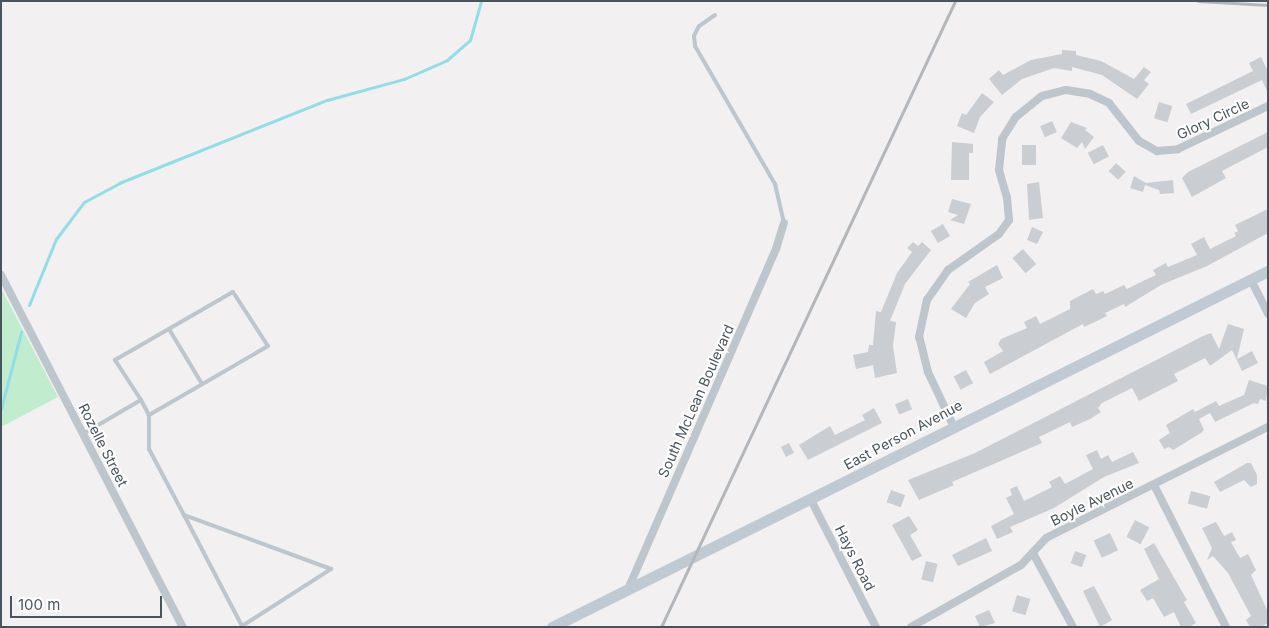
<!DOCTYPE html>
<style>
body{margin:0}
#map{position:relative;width:1269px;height:628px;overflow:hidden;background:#f2f0f0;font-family:Inter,sans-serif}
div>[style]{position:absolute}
.green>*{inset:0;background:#c1edce}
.stream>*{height:3px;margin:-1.5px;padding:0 1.5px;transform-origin:1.5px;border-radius:1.5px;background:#90dee8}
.building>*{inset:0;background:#caced2;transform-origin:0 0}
.service>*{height:4px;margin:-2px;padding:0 2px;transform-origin:2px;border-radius:2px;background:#bcc6cc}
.minor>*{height:8px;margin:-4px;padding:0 4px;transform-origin:4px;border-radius:4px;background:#bcc6cc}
.secondary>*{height:11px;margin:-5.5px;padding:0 5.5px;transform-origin:5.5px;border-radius:5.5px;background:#bfcad3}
.rail>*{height:3px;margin:-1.5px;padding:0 1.5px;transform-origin:1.5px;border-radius:1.5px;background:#b3b6ba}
span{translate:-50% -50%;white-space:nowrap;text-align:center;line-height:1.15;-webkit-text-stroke:4px #fff;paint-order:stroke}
.street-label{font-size:14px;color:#49555d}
.frame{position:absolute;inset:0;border:2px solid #49555d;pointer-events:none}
.scale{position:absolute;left:10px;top:596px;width:152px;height:22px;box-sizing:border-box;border:2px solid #49555d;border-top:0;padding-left:6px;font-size:15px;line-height:18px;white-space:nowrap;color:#49555d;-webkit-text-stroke:4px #fff;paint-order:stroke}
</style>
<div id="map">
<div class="green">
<div style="clip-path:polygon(1px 288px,58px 397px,1px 427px)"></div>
</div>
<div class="stream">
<div style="left:29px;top:305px;width:71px;rotate:-67.8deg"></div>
<div style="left:56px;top:239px;width:46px;rotate:-52.9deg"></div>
<div style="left:84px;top:202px;width:40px;rotate:-28deg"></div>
<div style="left:119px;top:183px;width:224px;rotate:-21.8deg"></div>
<div style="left:327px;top:100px;width:80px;rotate:-15.3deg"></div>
<div style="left:404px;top:79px;width:47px;rotate:-23.8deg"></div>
<div style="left:447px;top:60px;width:30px;rotate:-41deg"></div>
<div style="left:470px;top:40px;width:41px;rotate:-74.2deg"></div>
<div style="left:1px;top:409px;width:80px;rotate:-75.4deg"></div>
</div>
<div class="building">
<div style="clip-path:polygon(1062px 50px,1076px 51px,1076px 55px,1101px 61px,1134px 79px,1144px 67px,1151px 72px,1144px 80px,1149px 84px,1137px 99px,1102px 75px,1072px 67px,1072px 71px,1054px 68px,1022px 79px,1002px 95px,989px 79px,999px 70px,1003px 75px,1031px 60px,1062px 54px)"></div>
<div style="clip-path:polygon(1261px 57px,1268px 71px,1268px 93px,1262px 80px,1191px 114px,1186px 104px,1253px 71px,1249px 63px)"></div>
<div style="clip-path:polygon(982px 93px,994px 102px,980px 117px,974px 133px,957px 126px,962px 113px,966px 115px)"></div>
<div style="left:1159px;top:102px;width:14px;height:17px;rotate:17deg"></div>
<div style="left:1052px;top:121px;width:12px;height:13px;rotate:66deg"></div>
<div style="clip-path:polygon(1071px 122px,1087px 128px,1085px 130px,1094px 137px,1085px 149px,1082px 142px,1077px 148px,1061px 138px)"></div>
<div style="clip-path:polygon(1268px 132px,1268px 147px,1222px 171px,1226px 178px,1192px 197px,1182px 178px,1188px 172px)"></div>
<div style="clip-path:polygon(952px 142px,973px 144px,973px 153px,969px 153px,969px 180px,951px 180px)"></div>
<div style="left:1022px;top:145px;width:14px;height:20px"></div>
<div style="left:1103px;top:145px;width:13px;height:17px;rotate:63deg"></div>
<div style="left:1116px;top:163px;width:13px;height:11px;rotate:42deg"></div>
<div style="clip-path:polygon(1134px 176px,1146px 183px,1173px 180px,1174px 193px,1160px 194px,1159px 190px,1145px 185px,1143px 192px,1130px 188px)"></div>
<div style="clip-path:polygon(1039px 182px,1043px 218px,1029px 220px,1027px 184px)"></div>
<div style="clip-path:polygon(952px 199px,971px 204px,964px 224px,950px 220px,958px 215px,948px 212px)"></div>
<div style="clip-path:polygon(1268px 209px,1268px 233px,1207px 266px,1161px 285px,1125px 307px,1124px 304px,1105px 313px,1107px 316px,1099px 320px,1084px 327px,1083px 324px,990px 374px,984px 362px,1003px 351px,998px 344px,1001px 339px,1027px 328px,1024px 322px,1036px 316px,1040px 324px,1070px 309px,1070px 301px,1093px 289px,1096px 294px,1103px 291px,1105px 294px,1124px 285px,1127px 289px,1145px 280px,1156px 275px,1153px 270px,1166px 263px,1168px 267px,1197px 255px,1191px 244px,1204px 237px,1210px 249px,1236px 236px,1234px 233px,1238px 231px,1235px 225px)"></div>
<div style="left:943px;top:224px;width:14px;height:14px;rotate:60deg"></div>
<div style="clip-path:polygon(1032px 227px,1043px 232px,1037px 244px,1027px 240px)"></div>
<div style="clip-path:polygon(913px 242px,918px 246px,922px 242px,931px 250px,905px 284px,890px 321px,896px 322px,893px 346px,897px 373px,875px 378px,873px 365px,856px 369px,853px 355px,868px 352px,869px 345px,873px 345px,876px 311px,881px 312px,897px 273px,912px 252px,907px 248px)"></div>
<div style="left:1023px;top:249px;width:20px;height:14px;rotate:49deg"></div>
<div style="clip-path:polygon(997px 265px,1003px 278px,985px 287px,989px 294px,975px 303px,966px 318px,951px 309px,970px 284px,968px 282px)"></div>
<div style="clip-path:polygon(1228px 324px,1244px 329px,1237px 359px,1252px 351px,1258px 363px,1242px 371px,1232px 350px,1210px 366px,1205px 358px,1174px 374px,1178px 381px,1139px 401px,1132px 388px,1102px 403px,1098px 408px,1101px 412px,1090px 419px,1072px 427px,1070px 422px,1039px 437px,1042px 443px,952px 482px,954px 485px,919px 500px,908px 480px,975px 453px,1203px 336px,1211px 333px,1219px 349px)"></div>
<div style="left:966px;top:370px;width:15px;height:14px;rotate:62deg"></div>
<div style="clip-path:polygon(1249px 380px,1268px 386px,1266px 401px,1260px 399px,1258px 404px,1254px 403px,1215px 422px,1210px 413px,1199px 419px,1204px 430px,1201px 433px,1173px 450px,1169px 447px,1164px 449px,1159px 440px,1170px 433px,1166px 425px,1193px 409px,1195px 412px,1216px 401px,1219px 406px,1244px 395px)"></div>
<div style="left:908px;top:399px;width:11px;height:14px;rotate:68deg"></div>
<div style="clip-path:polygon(874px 408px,882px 423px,808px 460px,799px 445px,830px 426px,835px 435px,865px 420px,862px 415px)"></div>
<div style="left:789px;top:443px;width:11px;height:9px;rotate:63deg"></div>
<div style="clip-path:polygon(1097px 450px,1101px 459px,1108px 455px,1112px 462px,1133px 452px,1139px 463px,1104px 477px,1054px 508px,1010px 527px,1013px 532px,997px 539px,991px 526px,1014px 514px,1006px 498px,1012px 495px,1010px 489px,1017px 486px,1024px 501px,1052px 487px,1049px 482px,1060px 476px,1065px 484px,1093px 469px,1086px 455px)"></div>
<div style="clip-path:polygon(1247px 463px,1251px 463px,1257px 475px,1257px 484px,1251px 487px,1244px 480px,1220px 492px,1214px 482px)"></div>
<div style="left:891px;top:490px;width:15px;height:13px;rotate:20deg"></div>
<div style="left:1191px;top:491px;width:20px;height:13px;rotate:15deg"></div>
<div style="clip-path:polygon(909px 516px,918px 530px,910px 535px,922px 556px,912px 561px,892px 525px)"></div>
<div style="left:1135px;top:520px;width:16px;height:19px;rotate:27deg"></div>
<div style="clip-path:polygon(1216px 522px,1224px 536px,1232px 532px,1236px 540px,1231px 542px,1240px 558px,1248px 554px,1256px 570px,1251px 575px,1268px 612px,1268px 623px,1261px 627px,1250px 627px,1246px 620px,1251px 616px,1228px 573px,1213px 556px,1207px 560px,1212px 548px,1202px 528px)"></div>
<div style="left:1110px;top:533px;width:19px;height:18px;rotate:65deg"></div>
<div style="clip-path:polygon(986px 538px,992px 551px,958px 566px,952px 555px)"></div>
<div style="clip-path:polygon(1154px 543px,1187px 600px,1184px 602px,1196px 623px,1189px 627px,1181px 627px,1174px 612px,1164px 617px,1153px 598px,1147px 601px,1140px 590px,1159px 579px,1144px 549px)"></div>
<div style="left:1075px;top:551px;width:12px;height:13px;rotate:20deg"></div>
<div style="left:926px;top:561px;width:12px;height:19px;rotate:14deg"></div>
<div style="clip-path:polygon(1094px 586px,1112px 620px,1100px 627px,1083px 591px)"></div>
<div style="left:1017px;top:595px;width:14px;height:17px;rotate:17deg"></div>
<div style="clip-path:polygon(989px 610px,995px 623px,980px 627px,975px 616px)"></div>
</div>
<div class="service">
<div style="left:715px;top:15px;width:19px;rotate:145deg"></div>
<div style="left:699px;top:26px;width:11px;rotate:117deg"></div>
<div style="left:694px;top:36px;width:10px;rotate:84deg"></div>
<div style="left:695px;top:46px;width:160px;rotate:59.9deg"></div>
<div style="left:775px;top:184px;width:40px;rotate:77deg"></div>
<div style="left:169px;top:329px;width:64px;rotate:59deg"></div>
<div style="left:149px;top:415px;width:34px;rotate:90deg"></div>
<div style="left:149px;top:449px;width:75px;rotate:62.1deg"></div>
<div style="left:184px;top:515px;width:125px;rotate:62.4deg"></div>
<div style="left:242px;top:626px;width:106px;rotate:-32.6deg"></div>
<div style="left:331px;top:569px;width:157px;rotate:-159.8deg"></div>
<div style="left:83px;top:434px;width:67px;rotate:-30.4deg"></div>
<div style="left:141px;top:400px;width:48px;rotate:-123deg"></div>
<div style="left:115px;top:360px;width:136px;rotate:-30deg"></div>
<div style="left:233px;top:292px;width:64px;rotate:57.1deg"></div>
<div style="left:268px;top:346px;width:138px;rotate:149.9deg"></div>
<div style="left:149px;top:415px;width:17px;rotate:-118deg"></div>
</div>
<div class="minor">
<div style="left:1px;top:275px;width:396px;rotate:62.7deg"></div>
<div style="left:1251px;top:280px;width:38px;rotate:63deg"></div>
<div style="left:953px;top:425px;width:59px;rotate:-115.3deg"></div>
<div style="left:928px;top:372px;width:36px;rotate:-104deg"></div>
<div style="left:919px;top:337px;width:38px;rotate:-78deg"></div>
<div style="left:927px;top:300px;width:37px;rotate:-55deg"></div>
<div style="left:948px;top:270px;width:62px;rotate:-35.2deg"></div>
<div style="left:999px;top:234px;width:17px;rotate:-54deg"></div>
<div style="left:1009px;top:220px;width:22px;rotate:-95deg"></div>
<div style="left:1007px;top:198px;width:29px;rotate:-106deg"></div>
<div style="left:999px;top:170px;width:31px;rotate:-84deg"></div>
<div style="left:1002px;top:139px;width:26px;rotate:-58deg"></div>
<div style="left:1016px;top:117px;width:33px;rotate:-39deg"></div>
<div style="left:1042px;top:96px;width:25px;rotate:-14deg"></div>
<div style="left:1066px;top:90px;width:24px;rotate:9deg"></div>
<div style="left:1090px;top:94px;width:21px;rotate:25deg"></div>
<div style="left:1109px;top:103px;width:48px;rotate:51.7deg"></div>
<div style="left:1139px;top:141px;width:21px;rotate:29deg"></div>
<div style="left:1157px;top:151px;width:21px;rotate:-5deg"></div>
<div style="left:1178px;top:149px;width:100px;rotate:-25.5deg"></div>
<div style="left:1154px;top:485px;width:159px;rotate:63.1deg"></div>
<div style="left:811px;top:500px;width:143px;rotate:62.9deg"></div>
<div style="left:1034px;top:555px;width:82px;rotate:61.6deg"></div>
<div style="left:629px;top:587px;width:369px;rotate:-66.5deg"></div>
<div style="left:776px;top:249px;width:27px;rotate:-73deg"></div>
<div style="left:911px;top:627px;width:126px;rotate:-29.4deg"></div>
<div style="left:1021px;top:565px;width:37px;rotate:-47deg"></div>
<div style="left:1046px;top:538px;width:248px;rotate:-26.6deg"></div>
</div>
<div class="secondary">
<div style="left:552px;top:627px;width:800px;rotate:-26.44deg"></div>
</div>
<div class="rail">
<div style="left:1198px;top:1px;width:70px;rotate:3.3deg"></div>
<div style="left:661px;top:627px;width:692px;rotate:-64.84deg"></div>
</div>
<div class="street-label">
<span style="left:1213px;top:119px;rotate:-25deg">Glory Circle</span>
<span style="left:696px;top:401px;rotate:-66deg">South McLean Boulevard</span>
<span style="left:903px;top:435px;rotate:-28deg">East Person Avenue</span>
<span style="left:103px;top:445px;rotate:63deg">Rozelle Street</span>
<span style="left:1092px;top:502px;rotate:-26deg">Boyle Avenue</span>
<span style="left:855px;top:558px;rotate:63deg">Hays Road</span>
</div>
<div class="frame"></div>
<div class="scale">100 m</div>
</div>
